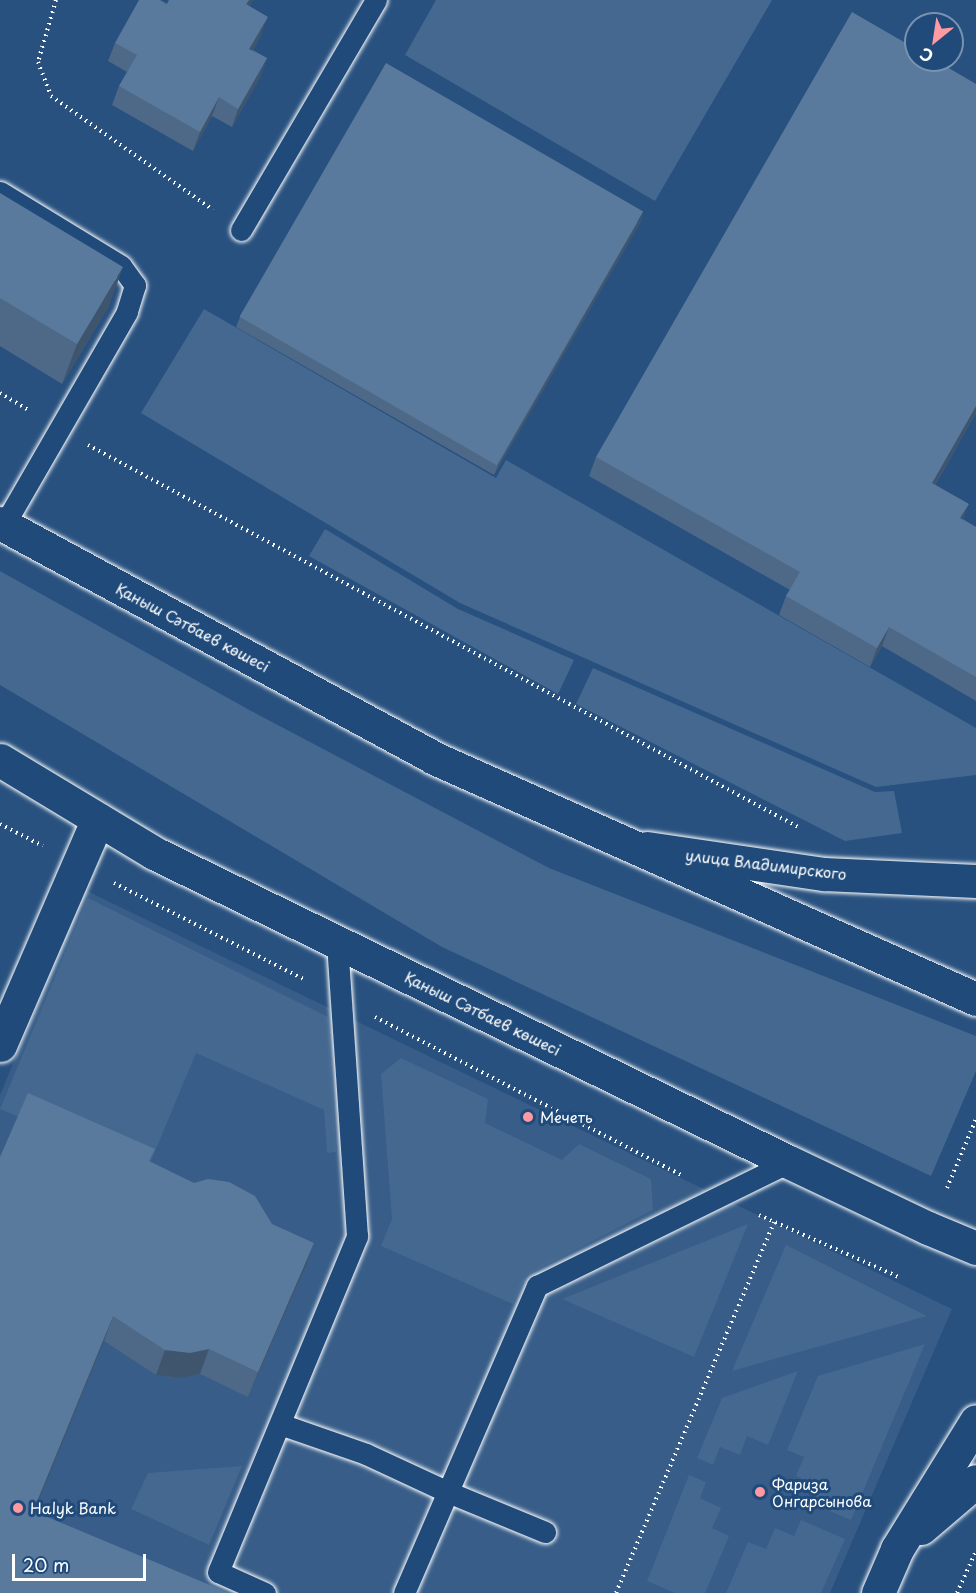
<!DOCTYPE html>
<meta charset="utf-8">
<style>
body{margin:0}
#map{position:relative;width:976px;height:1593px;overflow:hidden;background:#28517f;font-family:"Playpen Sans",sans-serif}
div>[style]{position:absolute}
.built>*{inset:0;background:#375d88}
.green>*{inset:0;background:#446890}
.path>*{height:4px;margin-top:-2px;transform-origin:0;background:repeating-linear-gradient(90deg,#fff 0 1.5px,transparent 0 6px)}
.roads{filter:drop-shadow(0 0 2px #fff) drop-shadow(0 0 2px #fff)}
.service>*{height:21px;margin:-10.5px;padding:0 10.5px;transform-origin:10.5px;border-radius:10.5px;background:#1f4a7a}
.minor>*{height:33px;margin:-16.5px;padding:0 16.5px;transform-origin:16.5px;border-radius:16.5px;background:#1f4a7a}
.tertiary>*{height:33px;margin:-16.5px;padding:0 16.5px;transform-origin:16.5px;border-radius:16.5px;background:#1f4a7a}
.primary>*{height:33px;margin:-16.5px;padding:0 16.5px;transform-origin:16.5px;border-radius:16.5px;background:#1f4a7a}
.wall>*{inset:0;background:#4d6987}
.shaded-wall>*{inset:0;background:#3f556e}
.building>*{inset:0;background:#5a7a9d;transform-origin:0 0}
.dots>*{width:16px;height:16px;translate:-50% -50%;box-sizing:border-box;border:3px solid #1f4a7a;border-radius:50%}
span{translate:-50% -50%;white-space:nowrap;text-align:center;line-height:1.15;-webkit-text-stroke:6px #1f4a7a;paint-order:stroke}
.street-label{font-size:15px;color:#fff}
.poi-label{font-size:15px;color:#fff}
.left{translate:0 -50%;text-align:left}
.north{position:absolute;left:904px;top:12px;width:60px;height:60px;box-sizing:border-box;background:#1f4a7a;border:2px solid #7992af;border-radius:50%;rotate:210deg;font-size:16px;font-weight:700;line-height:24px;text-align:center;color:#fff}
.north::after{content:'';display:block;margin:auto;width:21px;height:27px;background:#ff9aa2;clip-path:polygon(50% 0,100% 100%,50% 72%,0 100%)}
.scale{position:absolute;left:12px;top:1554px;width:134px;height:27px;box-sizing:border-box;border:3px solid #fff;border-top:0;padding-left:8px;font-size:18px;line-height:21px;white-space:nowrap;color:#fff;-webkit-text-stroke:4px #1f4a7a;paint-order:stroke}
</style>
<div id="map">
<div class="built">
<div style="clip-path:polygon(85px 890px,952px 1309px,830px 1593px,0 1593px,0 1095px)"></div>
</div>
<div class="green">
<div style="clip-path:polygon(436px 0,772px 0,655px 201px,405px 55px)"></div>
<div style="clip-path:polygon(204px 309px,496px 478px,506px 460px,976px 728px,976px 775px,876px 787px,460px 603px,141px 413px)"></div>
<div style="clip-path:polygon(325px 529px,458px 609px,574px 660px,558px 694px,309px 556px)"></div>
<div style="clip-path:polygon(0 571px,253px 712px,549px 868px,976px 1036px,976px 1071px,931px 1176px,442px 947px,0 685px)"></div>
<div style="clip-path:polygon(593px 668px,875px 792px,894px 791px,902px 833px,845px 841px,576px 704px)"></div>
<div style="clip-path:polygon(88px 898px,328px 1017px,336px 1152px,327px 1153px,324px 1110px,196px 1053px,146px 1173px,0 1109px)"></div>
<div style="clip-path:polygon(401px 1058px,488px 1099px,485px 1123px,562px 1160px,579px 1144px,651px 1179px,653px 1210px,526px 1275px,513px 1304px,381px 1246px,392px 1219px,381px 1074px)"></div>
<div style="clip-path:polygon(748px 1224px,694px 1357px,562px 1299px)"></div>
<div style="clip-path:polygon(786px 1245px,927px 1316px,732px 1371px)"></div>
<div style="clip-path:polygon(925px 1344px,851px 1520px,810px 1503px,817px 1485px,796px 1476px,804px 1457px,787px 1450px,818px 1376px)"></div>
<div style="clip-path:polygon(798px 1371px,768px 1445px,747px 1436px,740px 1455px,720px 1447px,713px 1465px,697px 1458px,722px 1398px)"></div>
<div style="clip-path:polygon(242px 1466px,209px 1545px,131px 1509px,148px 1473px)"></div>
<div style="clip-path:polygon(689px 1475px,706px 1482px,700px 1498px,721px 1508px,712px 1528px,729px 1536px,705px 1593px,675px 1593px,647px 1581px)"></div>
<div style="clip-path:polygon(801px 1520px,845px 1539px,821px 1593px,726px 1593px,748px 1542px,766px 1549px,775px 1528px,794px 1536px)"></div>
</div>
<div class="path">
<div style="left:56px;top:0;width:65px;rotate:106.2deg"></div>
<div style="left:38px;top:62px;width:36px;rotate:69deg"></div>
<div style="left:51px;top:96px;width:198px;rotate:35.1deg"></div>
<div style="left:0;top:393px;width:35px;rotate:31deg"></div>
<div style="left:88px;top:445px;width:808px;rotate:28.28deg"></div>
<div style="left:0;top:824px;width:48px;rotate:27.1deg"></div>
<div style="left:114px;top:883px;width:214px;rotate:26.9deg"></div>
<div style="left:375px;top:1017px;width:347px;rotate:27.3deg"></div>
<div style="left:947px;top:1188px;width:75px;rotate:-67.2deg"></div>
<div style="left:759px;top:1215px;width:155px;rotate:23.9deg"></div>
<div style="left:616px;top:1593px;width:403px;rotate:-66.9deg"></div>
<div style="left:957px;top:1593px;width:46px;rotate:-65.7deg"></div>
</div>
<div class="roads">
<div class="service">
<div style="left:0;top:192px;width:142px;rotate:31.4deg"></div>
<div style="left:121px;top:266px;width:24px;rotate:54deg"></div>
<div style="left:135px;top:285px;width:28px;rotate:107deg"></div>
<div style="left:127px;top:312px;width:246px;rotate:120deg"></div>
<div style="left:241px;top:230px;width:267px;rotate:-59.6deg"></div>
<div style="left:280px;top:1424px;width:91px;rotate:19.2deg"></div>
<div style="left:366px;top:1454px;width:90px;rotate:24.9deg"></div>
<div style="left:448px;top:1492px;width:105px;rotate:22.4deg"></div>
<div style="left:265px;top:1593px;width:51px;rotate:-155.9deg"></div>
<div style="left:218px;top:1572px;width:364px;rotate:-67.5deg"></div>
<div style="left:357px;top:1236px;width:295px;rotate:-93.9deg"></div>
<div style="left:404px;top:1593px;width:335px;rotate:-66.6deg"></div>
<div style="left:537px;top:1286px;width:281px;rotate:-26.2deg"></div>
</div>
<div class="minor">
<div style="left:0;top:1045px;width:246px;rotate:-66.6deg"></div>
</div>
<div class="tertiary">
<div style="left:647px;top:848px;width:179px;rotate:8.4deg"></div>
<div style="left:824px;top:874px;width:152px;rotate:2.6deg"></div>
<div style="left:921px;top:1528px;width:72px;rotate:-40.5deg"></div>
<div style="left:878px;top:1593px;width:48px;rotate:-66.6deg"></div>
<div style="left:897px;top:1549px;width:150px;rotate:-58.3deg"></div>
</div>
<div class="primary">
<div style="left:0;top:523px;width:494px;rotate:28.4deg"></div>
<div style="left:434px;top:758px;width:593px;rotate:23.97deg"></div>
<div style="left:0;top:760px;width:180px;rotate:31.1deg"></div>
<div style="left:154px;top:853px;width:706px;rotate:25.95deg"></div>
<div style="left:789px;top:1162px;width:154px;rotate:25.4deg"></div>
<div style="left:928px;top:1228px;width:52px;rotate:22.6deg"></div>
</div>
</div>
<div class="wall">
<div style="clip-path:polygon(169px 0,253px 0,249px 6px,261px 35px,253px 50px,267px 58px,260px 77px,232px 127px,212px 116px,193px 151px,112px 105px,119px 86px,127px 72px,108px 61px,115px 43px,167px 4px)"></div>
<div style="clip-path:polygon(976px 84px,976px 413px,935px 485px,963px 519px,976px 527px,976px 701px,882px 646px,870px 667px,779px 615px,786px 596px,790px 590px,589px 476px,596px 457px)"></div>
<div style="clip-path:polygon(0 193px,109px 306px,62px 384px,0 346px)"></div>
<div style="clip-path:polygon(641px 221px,494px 475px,236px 327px,240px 317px)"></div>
<div style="clip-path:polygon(150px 1162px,272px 1224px,305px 1268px,248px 1397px,200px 1374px,181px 1378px,156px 1375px,104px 1341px,0 1593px)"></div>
</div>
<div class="shaded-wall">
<div style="clip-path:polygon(249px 0,253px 0,240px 23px,246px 4px)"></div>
<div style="clip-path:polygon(268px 17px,261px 35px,243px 68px,249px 49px)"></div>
<div style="clip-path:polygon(267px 58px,260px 77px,232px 127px,238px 109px)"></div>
<div style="clip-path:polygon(219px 97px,212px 116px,193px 151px,200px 132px)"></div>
<div style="clip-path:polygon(644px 211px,641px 221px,494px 475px,498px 465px)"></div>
<div style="clip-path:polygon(123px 267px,109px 306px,62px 384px,77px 344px)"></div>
<div style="clip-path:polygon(976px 406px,976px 413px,925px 502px,932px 483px)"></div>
<div style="clip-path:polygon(969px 504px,962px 523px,960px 518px)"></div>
<div style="clip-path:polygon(889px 627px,882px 646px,870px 667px,877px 648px)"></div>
<div style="clip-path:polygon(314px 1243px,305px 1268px,248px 1397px,258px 1372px)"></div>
<div style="clip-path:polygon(113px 1316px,104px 1341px,24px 1536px,33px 1511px)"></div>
<div style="clip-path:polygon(209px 1349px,200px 1374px,181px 1378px,156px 1375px,165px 1350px)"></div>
</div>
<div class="building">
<div style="clip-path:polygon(139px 0,160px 0,167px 4px,169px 0,249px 0,246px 4px,268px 17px,249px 49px,267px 58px,238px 109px,219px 97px,200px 132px,119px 86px,137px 55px,115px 43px)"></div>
<div style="clip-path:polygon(852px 12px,916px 49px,916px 60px,935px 60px,976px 84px,976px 406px,932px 483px,969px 504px,960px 518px,976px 527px,976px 677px,889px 627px,877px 648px,786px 596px,800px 572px,596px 457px)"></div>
<div style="left:386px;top:63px;width:297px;height:293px;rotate:30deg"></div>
<div style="clip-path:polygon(0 193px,123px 267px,77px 344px,0 298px)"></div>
<div style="clip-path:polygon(28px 1093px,155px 1149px,149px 1161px,194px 1183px,208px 1179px,229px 1182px,255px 1196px,272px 1224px,314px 1243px,258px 1372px,209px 1349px,190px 1353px,165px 1350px,113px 1316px,33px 1511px,229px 1593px,0 1593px,0 1157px)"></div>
</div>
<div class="dots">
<div style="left:528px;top:1117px;background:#ff9aa2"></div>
<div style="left:760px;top:1492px;background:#ff9aa2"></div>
<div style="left:18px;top:1508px;background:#ff9aa2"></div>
</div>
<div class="street-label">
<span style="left:193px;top:627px;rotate:28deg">Қаныш Сәтбаев көшесі</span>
<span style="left:766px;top:864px;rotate:7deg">улица Владимирского</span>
<span style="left:483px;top:1013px;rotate:26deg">Қаныш Сәтбаев көшесі</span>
</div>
<div class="poi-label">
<span class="left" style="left:540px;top:1117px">Мечеть</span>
<span class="left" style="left:772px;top:1492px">Фариза<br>Онгарсынова</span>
<span class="left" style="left:30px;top:1508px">Halyk Bank</span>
</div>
<div class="north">С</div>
<div class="scale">20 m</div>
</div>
